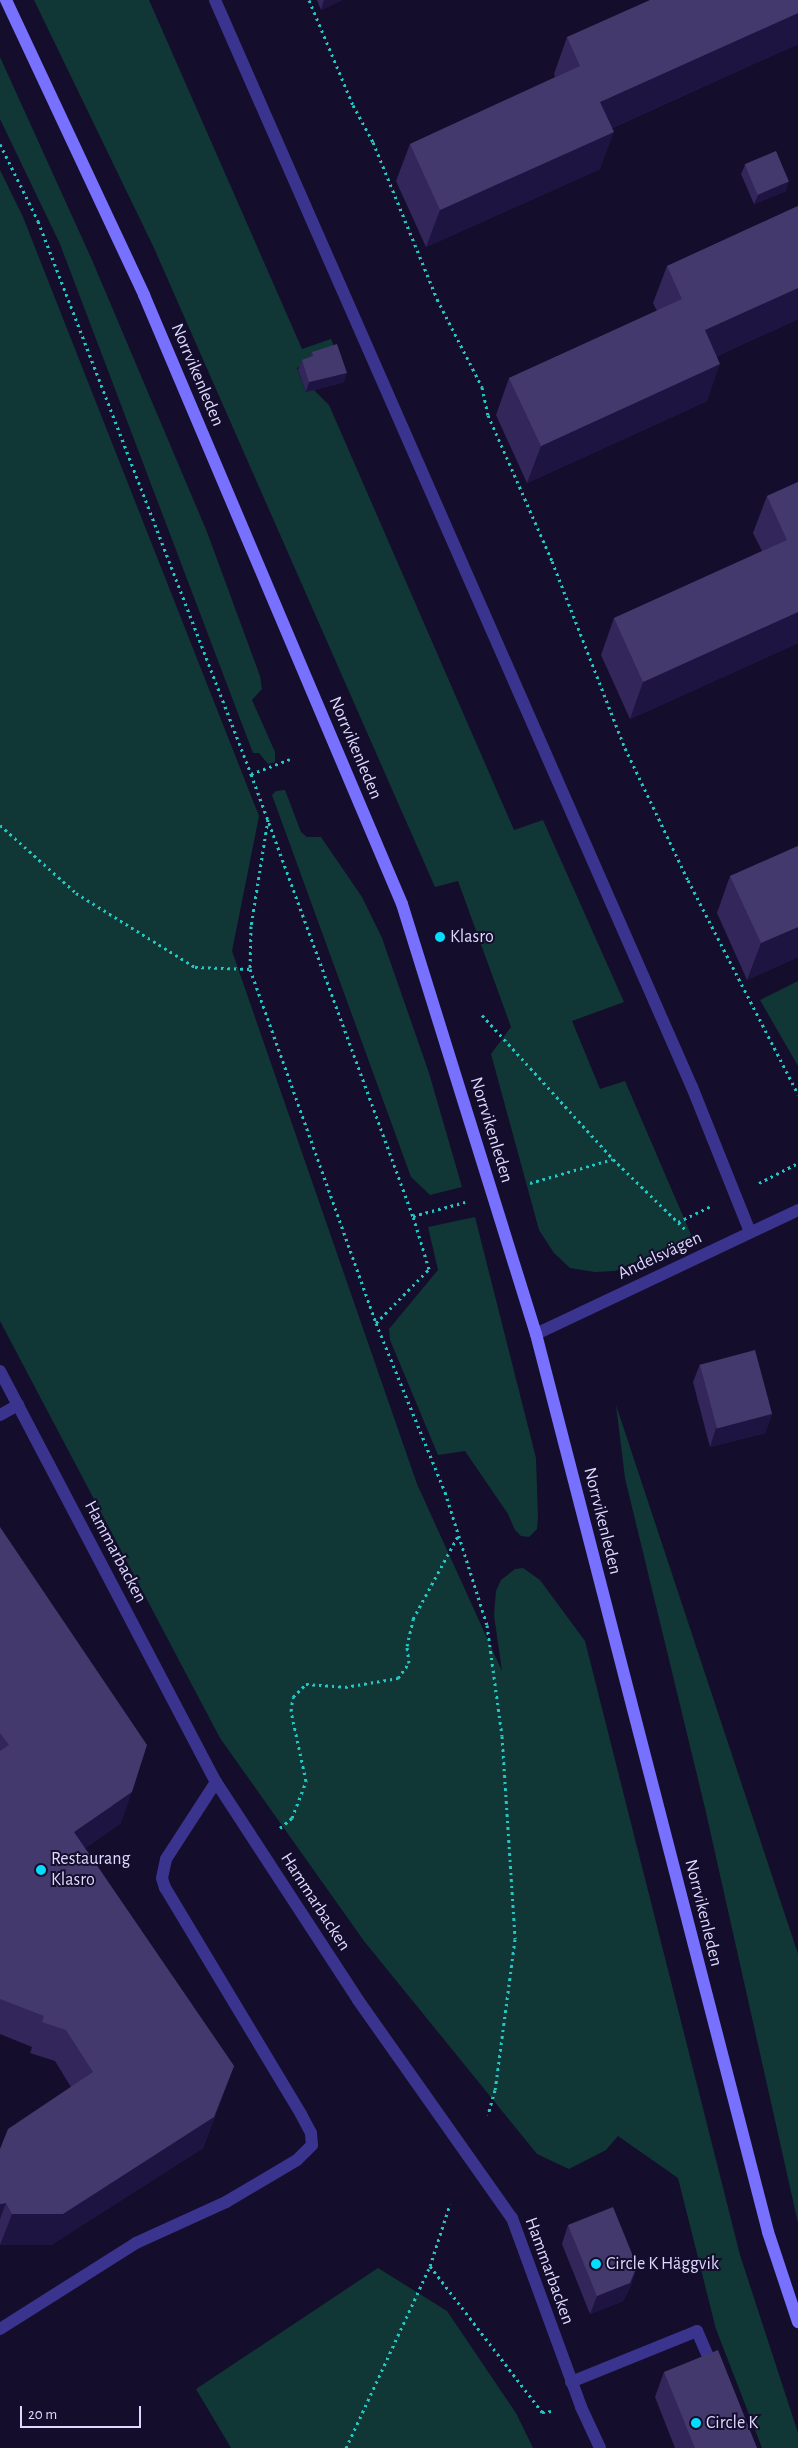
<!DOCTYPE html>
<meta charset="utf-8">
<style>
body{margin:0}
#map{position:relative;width:798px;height:2448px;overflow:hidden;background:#140e2c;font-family:"Alegreya Sans",sans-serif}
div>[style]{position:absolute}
.green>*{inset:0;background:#103636}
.path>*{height:3px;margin-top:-1.5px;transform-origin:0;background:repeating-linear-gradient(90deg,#23c8c4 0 2.5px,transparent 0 6.5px)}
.service>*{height:12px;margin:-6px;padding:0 6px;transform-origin:6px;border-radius:6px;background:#3b348f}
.minor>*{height:12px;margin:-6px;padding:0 6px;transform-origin:6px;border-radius:6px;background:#3b348f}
.secondary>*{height:12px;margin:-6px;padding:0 6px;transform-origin:6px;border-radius:6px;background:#7870ff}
.wall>*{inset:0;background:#32265b}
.shaded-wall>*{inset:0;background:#1e1441}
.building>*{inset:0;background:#44396d;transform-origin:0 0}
.dots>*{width:14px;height:14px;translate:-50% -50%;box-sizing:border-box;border:2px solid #140e2c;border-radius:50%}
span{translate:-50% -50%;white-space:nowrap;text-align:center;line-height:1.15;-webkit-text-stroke:4px #140e2c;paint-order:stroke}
.street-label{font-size:18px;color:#ded9ff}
.poi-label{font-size:18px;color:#ded9ff}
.left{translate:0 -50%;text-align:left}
.scale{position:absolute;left:20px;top:2406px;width:121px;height:22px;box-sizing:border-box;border:2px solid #ded9ff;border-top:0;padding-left:6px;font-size:15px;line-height:18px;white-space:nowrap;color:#ded9ff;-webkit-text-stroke:4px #140e2c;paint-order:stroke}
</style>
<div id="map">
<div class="green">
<div style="clip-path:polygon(34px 0,149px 0,302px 349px,331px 339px,336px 351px,297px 368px,306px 392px,314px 390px,329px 405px,514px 830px,543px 820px,624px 1002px,572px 1021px,600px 1089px,625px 1081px,692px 1237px,615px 1271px,595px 1272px,570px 1268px,554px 1253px,539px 1230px,491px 1054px,511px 1027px,458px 881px,435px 887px,154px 248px)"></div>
<div style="clip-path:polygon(0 57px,92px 260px,207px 532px,260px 676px,262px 689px,252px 700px,275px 752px,275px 762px,268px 764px,259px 753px,253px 753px,60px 244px,0 119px)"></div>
<div style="clip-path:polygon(0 170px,23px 217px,259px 816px,232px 951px,417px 1484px,502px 1671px,494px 1615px,496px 1591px,501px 1580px,515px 1569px,523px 1568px,540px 1580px,585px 1641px,740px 2255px,798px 2433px,798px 2448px,762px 2448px,716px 2329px,678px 2178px,618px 2136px,606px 2150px,569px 2169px,537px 2154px,364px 1941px,220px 1738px,0 1321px)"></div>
<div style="clip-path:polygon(285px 790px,301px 832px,307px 837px,321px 837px,362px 897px,382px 938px,429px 1073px,462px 1187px,430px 1195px,411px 1177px,272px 795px,276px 791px)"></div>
<div style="clip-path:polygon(798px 981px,798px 1066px,760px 1000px)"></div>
<div style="clip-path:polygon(475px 1217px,536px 1458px,538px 1517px,537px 1529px,529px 1537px,521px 1536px,515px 1530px,508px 1514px,465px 1451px,438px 1455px,390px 1340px,389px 1329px,438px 1270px,428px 1227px)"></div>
<div style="clip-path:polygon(616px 1405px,798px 1954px,798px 2223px,705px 1808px,625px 1478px)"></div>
<div style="clip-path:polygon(378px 2268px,447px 2311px,516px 2413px,533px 2448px,231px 2448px,196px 2389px)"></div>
</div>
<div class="path">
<div style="left:309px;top:0;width:114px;rotate:67.3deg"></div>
<div style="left:353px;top:105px;width:42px;rotate:61.6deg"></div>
<div style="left:373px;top:142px;width:170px;rotate:67.8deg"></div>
<div style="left:437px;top:299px;width:99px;rotate:62.9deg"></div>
<div style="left:482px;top:387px;width:29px;rotate:78deg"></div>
<div style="left:488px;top:415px;width:159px;rotate:66.3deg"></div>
<div style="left:552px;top:561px;width:201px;rotate:68.7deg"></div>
<div style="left:625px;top:748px;width:146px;rotate:64.5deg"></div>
<div style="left:688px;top:880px;width:241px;rotate:62.8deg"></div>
<div style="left:0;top:144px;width:86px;rotate:63.7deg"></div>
<div style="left:38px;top:221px;width:593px;rotate:68.93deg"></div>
<div style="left:251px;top:774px;width:471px;rotate:69.9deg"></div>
<div style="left:413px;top:1216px;width:54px;rotate:-15.1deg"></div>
<div style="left:251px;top:774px;width:45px;rotate:-20.9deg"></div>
<div style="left:268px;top:819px;width:108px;rotate:99deg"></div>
<div style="left:251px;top:926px;width:43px;rotate:91.3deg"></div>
<div style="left:250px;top:969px;width:376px;rotate:70.4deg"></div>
<div style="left:376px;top:1323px;width:183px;rotate:67.8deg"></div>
<div style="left:445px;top:1492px;width:139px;rotate:72.5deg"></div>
<div style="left:487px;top:1625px;width:112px;rotate:82.3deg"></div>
<div style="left:502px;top:1736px;width:203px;rotate:86.3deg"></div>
<div style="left:515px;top:1939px;width:152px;rotate:97.5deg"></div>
<div style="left:495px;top:2090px;width:26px;rotate:106deg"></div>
<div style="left:0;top:825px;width:102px;rotate:41.8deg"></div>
<div style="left:76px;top:893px;width:140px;rotate:31.9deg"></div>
<div style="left:195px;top:967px;width:55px;rotate:2.1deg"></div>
<div style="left:482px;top:1015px;width:195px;rotate:47.7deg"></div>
<div style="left:530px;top:1183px;width:86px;rotate:-16.1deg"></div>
<div style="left:613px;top:1159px;width:103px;rotate:44.2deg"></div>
<div style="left:759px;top:1183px;width:44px;rotate:-27.1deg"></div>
<div style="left:678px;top:1222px;width:37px;rotate:-26deg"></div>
<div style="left:376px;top:1323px;width:76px;rotate:-45.5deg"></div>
<div style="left:429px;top:1269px;width:55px;rotate:-106.8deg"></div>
<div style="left:280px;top:1828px;width:16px;rotate:-40deg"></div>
<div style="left:292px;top:1818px;width:40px;rotate:-69deg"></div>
<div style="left:306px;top:1781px;width:72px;rotate:-102.1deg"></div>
<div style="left:291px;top:1711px;width:14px;rotate:-82deg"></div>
<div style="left:293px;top:1697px;width:18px;rotate:-45deg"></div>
<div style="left:306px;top:1684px;width:39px;rotate:4deg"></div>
<div style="left:345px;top:1687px;width:54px;rotate:-9.6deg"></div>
<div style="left:398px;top:1678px;width:19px;rotate:-54deg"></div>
<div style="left:409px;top:1663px;width:17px;rotate:-97deg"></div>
<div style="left:407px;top:1646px;width:28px;rotate:-77deg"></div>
<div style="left:413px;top:1619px;width:97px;rotate:-61.6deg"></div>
<div style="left:430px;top:2266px;width:184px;rotate:52.5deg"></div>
<div style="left:542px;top:2412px;width:11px;rotate:-5deg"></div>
<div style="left:346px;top:2448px;width:200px;rotate:-65.2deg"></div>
<div style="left:430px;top:2266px;width:65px;rotate:-72.1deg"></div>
</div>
<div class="service">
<div style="left:215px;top:0;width:1187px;rotate:66.31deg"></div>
<div style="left:692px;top:1087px;width:156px;rotate:68.2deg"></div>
<div style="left:0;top:1415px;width:21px;rotate:-29deg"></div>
<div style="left:0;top:2329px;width:161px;rotate:-32.3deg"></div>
<div style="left:136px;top:2243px;width:99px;rotate:-24.5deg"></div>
<div style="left:226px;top:2202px;width:82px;rotate:-30.6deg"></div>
<div style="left:297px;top:2160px;width:21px;rotate:-45deg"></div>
<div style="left:312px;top:2145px;width:12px;rotate:-95deg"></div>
<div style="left:311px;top:2133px;width:21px;rotate:-118deg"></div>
<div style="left:301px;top:2114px;width:264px;rotate:-121deg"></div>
<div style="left:165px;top:1888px;width:10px;rotate:-107deg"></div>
<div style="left:162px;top:1878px;width:19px;rotate:-78deg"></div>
<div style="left:166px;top:1859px;width:92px;rotate:-57deg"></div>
<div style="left:571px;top:2382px;width:136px;rotate:-22deg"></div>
<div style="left:697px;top:2331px;width:40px;rotate:66.6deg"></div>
</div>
<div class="minor">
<div style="left:536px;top:1334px;width:290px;rotate:-25.3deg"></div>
<div style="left:0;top:1371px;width:464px;rotate:62.3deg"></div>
<div style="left:216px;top:1782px;width:260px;rotate:56.9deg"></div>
<div style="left:358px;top:2000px;width:267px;rotate:54.8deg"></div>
<div style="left:512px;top:2218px;width:201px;rotate:69.9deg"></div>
<div style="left:581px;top:2407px;width:45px;rotate:65.1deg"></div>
</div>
<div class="secondary">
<div style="left:6px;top:0;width:326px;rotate:64.9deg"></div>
<div style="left:144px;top:295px;width:661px;rotate:67.04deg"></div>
<div style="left:402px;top:904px;width:450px;rotate:72.7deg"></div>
<div style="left:536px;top:1334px;width:927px;rotate:75.51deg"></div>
<div style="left:768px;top:2232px;width:95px;rotate:71.6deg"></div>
</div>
<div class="wall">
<div style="clip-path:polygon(317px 0,342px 0,321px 10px)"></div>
<div style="clip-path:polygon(798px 0,798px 44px,612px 128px,600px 169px,426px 247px,396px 181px,410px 144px,555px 77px,554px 74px,567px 37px)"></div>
<div style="clip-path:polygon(745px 165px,786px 191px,754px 204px,741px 174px)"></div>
<div style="clip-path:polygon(798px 206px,798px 319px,717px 356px,707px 401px,527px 483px,496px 415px,509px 378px,657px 311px,653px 303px,667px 266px)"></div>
<div style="clip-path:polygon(312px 352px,344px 382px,306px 392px,298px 370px,302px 360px,310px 357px)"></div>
<div style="clip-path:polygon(798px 482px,798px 643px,630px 719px,601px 655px,614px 618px,762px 551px,753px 533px,767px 496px)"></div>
<div style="clip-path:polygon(798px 846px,798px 957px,747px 980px,717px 913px,730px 876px)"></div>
<div style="clip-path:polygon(700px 1364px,772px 1414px,765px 1433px,710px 1447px,693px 1382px)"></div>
<div style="clip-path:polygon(0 1527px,121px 1823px,85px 1848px,234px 2066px,203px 2148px,51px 2245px,0 2245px,0 2149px,71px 2087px,55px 2061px,30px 2053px,32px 2047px,0 2034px)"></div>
<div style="clip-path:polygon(568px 2225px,637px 2266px,631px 2285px,623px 2301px,590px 2314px,562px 2244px)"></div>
<div style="clip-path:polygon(664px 2372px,757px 2448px,675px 2448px,655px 2397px)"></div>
</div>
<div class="shaded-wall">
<div style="clip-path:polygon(324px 0,342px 0,321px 10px)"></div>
<div style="clip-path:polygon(798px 13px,798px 44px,587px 139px,600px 102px)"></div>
<div style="clip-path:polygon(614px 132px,600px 169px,426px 247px,440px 210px)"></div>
<div style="clip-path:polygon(789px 181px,786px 191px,754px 204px,758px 195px)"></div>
<div style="clip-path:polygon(798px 288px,798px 319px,692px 367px,705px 330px)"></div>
<div style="clip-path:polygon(720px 364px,707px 401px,527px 483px,541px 446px)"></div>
<div style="clip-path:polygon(347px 373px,344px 382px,306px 392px,309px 382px)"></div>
<div style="clip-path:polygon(798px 612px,798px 643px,630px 719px,643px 682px)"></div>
<div style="clip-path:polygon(798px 927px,798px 957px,747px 980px,761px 943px)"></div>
<div style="clip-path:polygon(772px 1414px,765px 1433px,710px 1447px,716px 1428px)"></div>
<div style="clip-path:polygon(132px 1792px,121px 1823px,63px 1863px,74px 1832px)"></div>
<div style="clip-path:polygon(234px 2066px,203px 2148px,51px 2245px,0 2245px,12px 2214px)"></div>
<div style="clip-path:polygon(6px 2203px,0 2219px,0 2204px)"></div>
<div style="clip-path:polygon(637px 2266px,631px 2285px,623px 2301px,590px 2314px,597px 2296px)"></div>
</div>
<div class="building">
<div style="clip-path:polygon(650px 0,798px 0,798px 13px,600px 102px,614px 132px,440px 210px,410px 144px,580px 66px,567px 37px)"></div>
<div style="left:776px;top:151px;width:33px;height:34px;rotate:67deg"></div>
<div style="clip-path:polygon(798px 206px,798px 288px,705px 330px,720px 364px,541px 446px,509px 378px,682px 299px,667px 266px)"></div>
<div style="clip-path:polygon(337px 344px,347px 373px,309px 382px,302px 360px,313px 356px,312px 352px)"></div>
<div style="clip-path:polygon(798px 482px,798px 612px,643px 682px,614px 618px,787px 540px,767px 496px)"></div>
<div style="clip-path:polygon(798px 846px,798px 927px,761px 943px,730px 876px)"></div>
<div style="left:755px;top:1350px;width:66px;height:57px;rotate:75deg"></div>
<div style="clip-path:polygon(0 1527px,147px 1745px,132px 1792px,74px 1832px,234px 2066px,214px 2117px,63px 2214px,12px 2214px,6px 2203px,0 2204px,0 2149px,8px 2129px,93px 2072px,66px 2030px,42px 2022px,44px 2016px,0 1999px,0 1751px,9px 1745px,0 1733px)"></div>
<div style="clip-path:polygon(613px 2207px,637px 2266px,630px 2283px,597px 2296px,568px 2225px)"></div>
<div style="clip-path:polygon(718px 2350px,757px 2448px,695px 2448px,664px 2372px)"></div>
</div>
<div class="dots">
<div style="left:440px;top:937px;background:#05ddff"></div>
<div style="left:41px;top:1870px;background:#05ddff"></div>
<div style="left:596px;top:2264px;background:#05ddff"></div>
<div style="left:696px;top:2423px;background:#05ddff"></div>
</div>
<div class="street-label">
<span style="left:197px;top:375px;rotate:67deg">Norrvikenleden</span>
<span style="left:355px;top:748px;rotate:67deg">Norrvikenleden</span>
<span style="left:491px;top:1130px;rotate:73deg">Norrvikenleden</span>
<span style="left:660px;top:1256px;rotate:-25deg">Andelsvägen</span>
<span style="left:602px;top:1521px;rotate:76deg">Norrvikenleden</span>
<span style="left:115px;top:1552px;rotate:62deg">Hammarbacken</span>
<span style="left:315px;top:1902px;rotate:57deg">Hammarbacken</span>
<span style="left:703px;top:1913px;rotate:76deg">Norrvikenleden</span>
<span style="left:549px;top:2271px;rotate:70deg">Hammarbacken</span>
</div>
<div class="poi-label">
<span class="left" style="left:450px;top:937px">Klasro</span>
<span class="left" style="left:51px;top:1870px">Restaurang<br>Klasro</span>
<span class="left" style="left:606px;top:2264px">Circle K Häggvik</span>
<span class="left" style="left:706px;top:2423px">Circle K</span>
</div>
<div class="scale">20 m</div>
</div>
